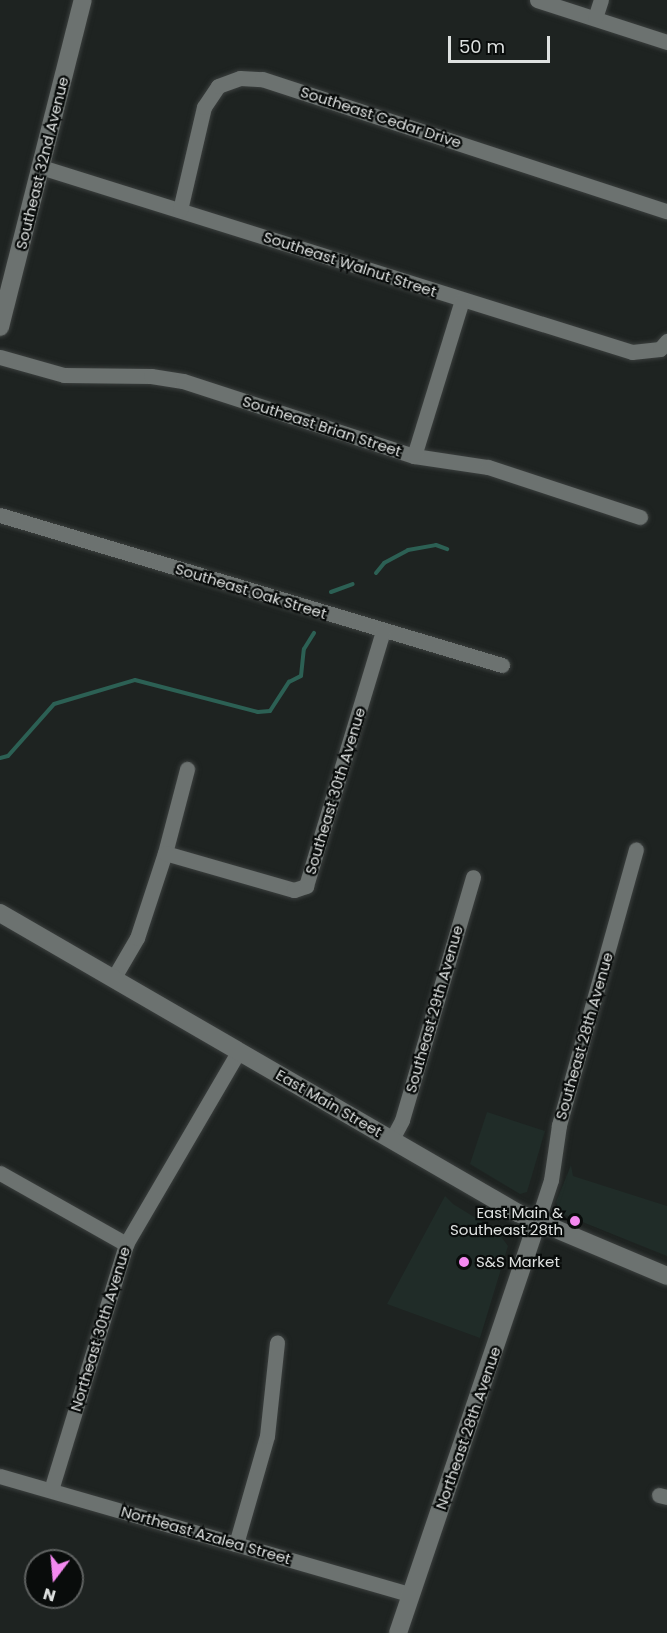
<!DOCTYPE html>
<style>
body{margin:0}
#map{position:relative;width:667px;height:1633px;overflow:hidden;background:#1e2321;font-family:Poppins,sans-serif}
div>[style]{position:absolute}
.built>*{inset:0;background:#202c28}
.stream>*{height:4px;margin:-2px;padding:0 2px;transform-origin:2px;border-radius:2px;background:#2c6054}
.roads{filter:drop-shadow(0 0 2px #3b3f3e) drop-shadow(0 0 2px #3b3f3e)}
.street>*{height:15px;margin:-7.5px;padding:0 7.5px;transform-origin:7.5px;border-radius:7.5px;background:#6c7270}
.secondary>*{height:18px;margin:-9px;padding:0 9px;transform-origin:9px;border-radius:9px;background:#6c7270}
.dots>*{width:16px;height:16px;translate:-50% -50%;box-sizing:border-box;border:3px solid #090c0b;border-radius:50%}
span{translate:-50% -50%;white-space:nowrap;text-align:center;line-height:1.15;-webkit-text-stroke:4.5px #090c0b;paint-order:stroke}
.street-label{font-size:15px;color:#dee1e0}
.poi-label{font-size:15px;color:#dee1e0}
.right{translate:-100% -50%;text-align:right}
.left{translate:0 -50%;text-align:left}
.north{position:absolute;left:24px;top:1549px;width:60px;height:60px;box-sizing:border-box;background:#090c0b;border:2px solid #5e6160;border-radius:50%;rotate:196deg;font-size:16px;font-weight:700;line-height:24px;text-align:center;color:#dee1e0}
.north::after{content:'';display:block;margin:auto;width:21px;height:27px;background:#f489f0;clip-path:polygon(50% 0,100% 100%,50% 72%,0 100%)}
.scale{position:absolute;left:448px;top:36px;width:102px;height:27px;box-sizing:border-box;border:3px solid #dee1e0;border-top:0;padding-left:8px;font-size:18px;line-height:21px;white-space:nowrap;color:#dee1e0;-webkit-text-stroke:4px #090c0b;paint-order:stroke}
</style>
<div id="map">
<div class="built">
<div style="clip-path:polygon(487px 1112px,545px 1131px,527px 1192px,520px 1194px,470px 1164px)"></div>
<div style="clip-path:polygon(571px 1165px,573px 1176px,667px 1206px,667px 1256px,560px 1213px,556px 1202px)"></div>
<div style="clip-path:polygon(445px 1196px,453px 1204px,497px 1231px,508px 1246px,480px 1338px,387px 1304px)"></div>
</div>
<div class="stream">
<div style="left:376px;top:573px;width:13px;rotate:-51deg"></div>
<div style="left:384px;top:563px;width:27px;rotate:-28deg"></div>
<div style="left:408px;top:550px;width:28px;rotate:-10deg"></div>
<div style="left:436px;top:545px;width:12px;rotate:20deg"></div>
<div style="left:331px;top:592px;width:23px;rotate:-20deg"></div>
<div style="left:0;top:758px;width:8px;rotate:-14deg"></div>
<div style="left:8px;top:756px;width:69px;rotate:-48.5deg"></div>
<div style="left:54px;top:704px;width:84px;rotate:-16.5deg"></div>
<div style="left:135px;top:680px;width:127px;rotate:14.6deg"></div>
<div style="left:258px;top:712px;width:12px;rotate:-5deg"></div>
<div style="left:270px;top:711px;width:35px;rotate:-57deg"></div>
<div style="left:289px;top:682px;width:13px;rotate:-27deg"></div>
<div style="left:301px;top:676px;width:27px;rotate:-84deg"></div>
<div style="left:304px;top:649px;width:19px;rotate:-58deg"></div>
</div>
<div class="roads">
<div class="street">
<div style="left:537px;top:0;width:137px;rotate:17.9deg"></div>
<div style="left:595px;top:18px;width:19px;rotate:-72deg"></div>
<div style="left:41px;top:167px;width:619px;rotate:17.38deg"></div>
<div style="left:632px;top:352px;width:28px;rotate:-6deg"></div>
<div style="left:660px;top:349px;width:11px;rotate:-49deg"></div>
<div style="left:180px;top:210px;width:106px;rotate:-76.9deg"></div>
<div style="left:204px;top:107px;width:25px;rotate:-56deg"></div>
<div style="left:218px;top:86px;width:23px;rotate:-20deg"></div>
<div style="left:240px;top:78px;width:22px;rotate:3deg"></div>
<div style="left:262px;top:79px;width:426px;rotate:18.1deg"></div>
<div style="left:0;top:357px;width:66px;rotate:15.7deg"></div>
<div style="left:64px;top:375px;width:87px;rotate:0.7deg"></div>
<div style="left:151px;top:376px;width:32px;rotate:9deg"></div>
<div style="left:183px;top:381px;width:243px;rotate:18deg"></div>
<div style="left:414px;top:456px;width:75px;rotate:8.5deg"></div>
<div style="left:488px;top:467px;width:160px;rotate:18.2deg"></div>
<div style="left:414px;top:456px;width:163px;rotate:-72.9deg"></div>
<div style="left:0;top:515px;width:524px;rotate:16.64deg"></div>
<div style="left:165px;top:853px;width:87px;rotate:-75.3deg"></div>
<div style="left:113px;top:979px;width:48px;rotate:-59.7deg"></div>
<div style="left:137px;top:938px;width:89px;rotate:-71.8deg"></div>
<div style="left:165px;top:853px;width:134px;rotate:16deg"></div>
<div style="left:294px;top:890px;width:13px;rotate:-18deg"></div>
<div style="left:306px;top:886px;width:266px;rotate:-73.2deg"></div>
<div style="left:392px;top:1139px;width:21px;rotate:-62deg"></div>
<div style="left:402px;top:1120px;width:253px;rotate:-73.7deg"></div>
<div style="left:0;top:1173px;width:145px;rotate:29.4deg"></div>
<div style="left:537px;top:1223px;width:45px;rotate:-72deg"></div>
<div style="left:551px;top:1180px;width:56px;rotate:-81.7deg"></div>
<div style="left:559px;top:1125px;width:286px;rotate:-74.4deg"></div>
<div style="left:0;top:1476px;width:428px;rotate:16.1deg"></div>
<div style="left:51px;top:1490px;width:257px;rotate:-73deg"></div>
<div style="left:126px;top:1244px;width:224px;rotate:-59.7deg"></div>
<div style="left:659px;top:1495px;width:8px;rotate:14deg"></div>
<div style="left:236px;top:1544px;width:112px;rotate:-74deg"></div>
<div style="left:267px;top:1436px;width:94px;rotate:-83.9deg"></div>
</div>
<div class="secondary">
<div style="left:0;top:327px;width:337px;rotate:-75.8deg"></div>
<div style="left:0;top:913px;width:599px;rotate:30.08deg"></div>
<div style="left:518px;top:1213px;width:162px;rotate:22.9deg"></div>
<div style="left:398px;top:1633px;width:433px;rotate:-71.3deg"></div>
</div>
</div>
<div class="dots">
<div style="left:575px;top:1221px;background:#f489f0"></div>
<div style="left:464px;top:1262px;background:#f489f0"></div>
</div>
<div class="street-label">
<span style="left:381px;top:117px;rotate:18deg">Southeast Cedar Drive</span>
<span style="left:42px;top:163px;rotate:-76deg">Southeast 32nd Avenue</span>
<span style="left:350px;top:264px;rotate:18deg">Southeast Walnut Street</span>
<span style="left:322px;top:426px;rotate:18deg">Southeast Brian Street</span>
<span style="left:251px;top:591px;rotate:17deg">Southeast Oak Street</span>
<span style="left:335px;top:791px;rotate:-73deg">Southeast 30th Avenue</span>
<span style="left:434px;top:1009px;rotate:-74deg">Southeast 29th Avenue</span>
<span style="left:584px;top:1036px;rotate:-74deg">Southeast 28th Avenue</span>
<span style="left:329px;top:1103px;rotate:30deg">East Main Street</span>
<span style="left:100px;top:1329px;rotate:-73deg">Northeast 30th Avenue</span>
<span style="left:468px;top:1428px;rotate:-71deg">Northeast 28th Avenue</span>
<span style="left:206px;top:1535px;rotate:16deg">Northeast Azalea Street</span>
</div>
<div class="poi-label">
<span class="right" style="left:563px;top:1221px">East Main &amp;<br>Southeast 28th</span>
<span class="left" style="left:476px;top:1262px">S&amp;S Market</span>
</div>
<div class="north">N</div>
<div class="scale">50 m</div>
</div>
